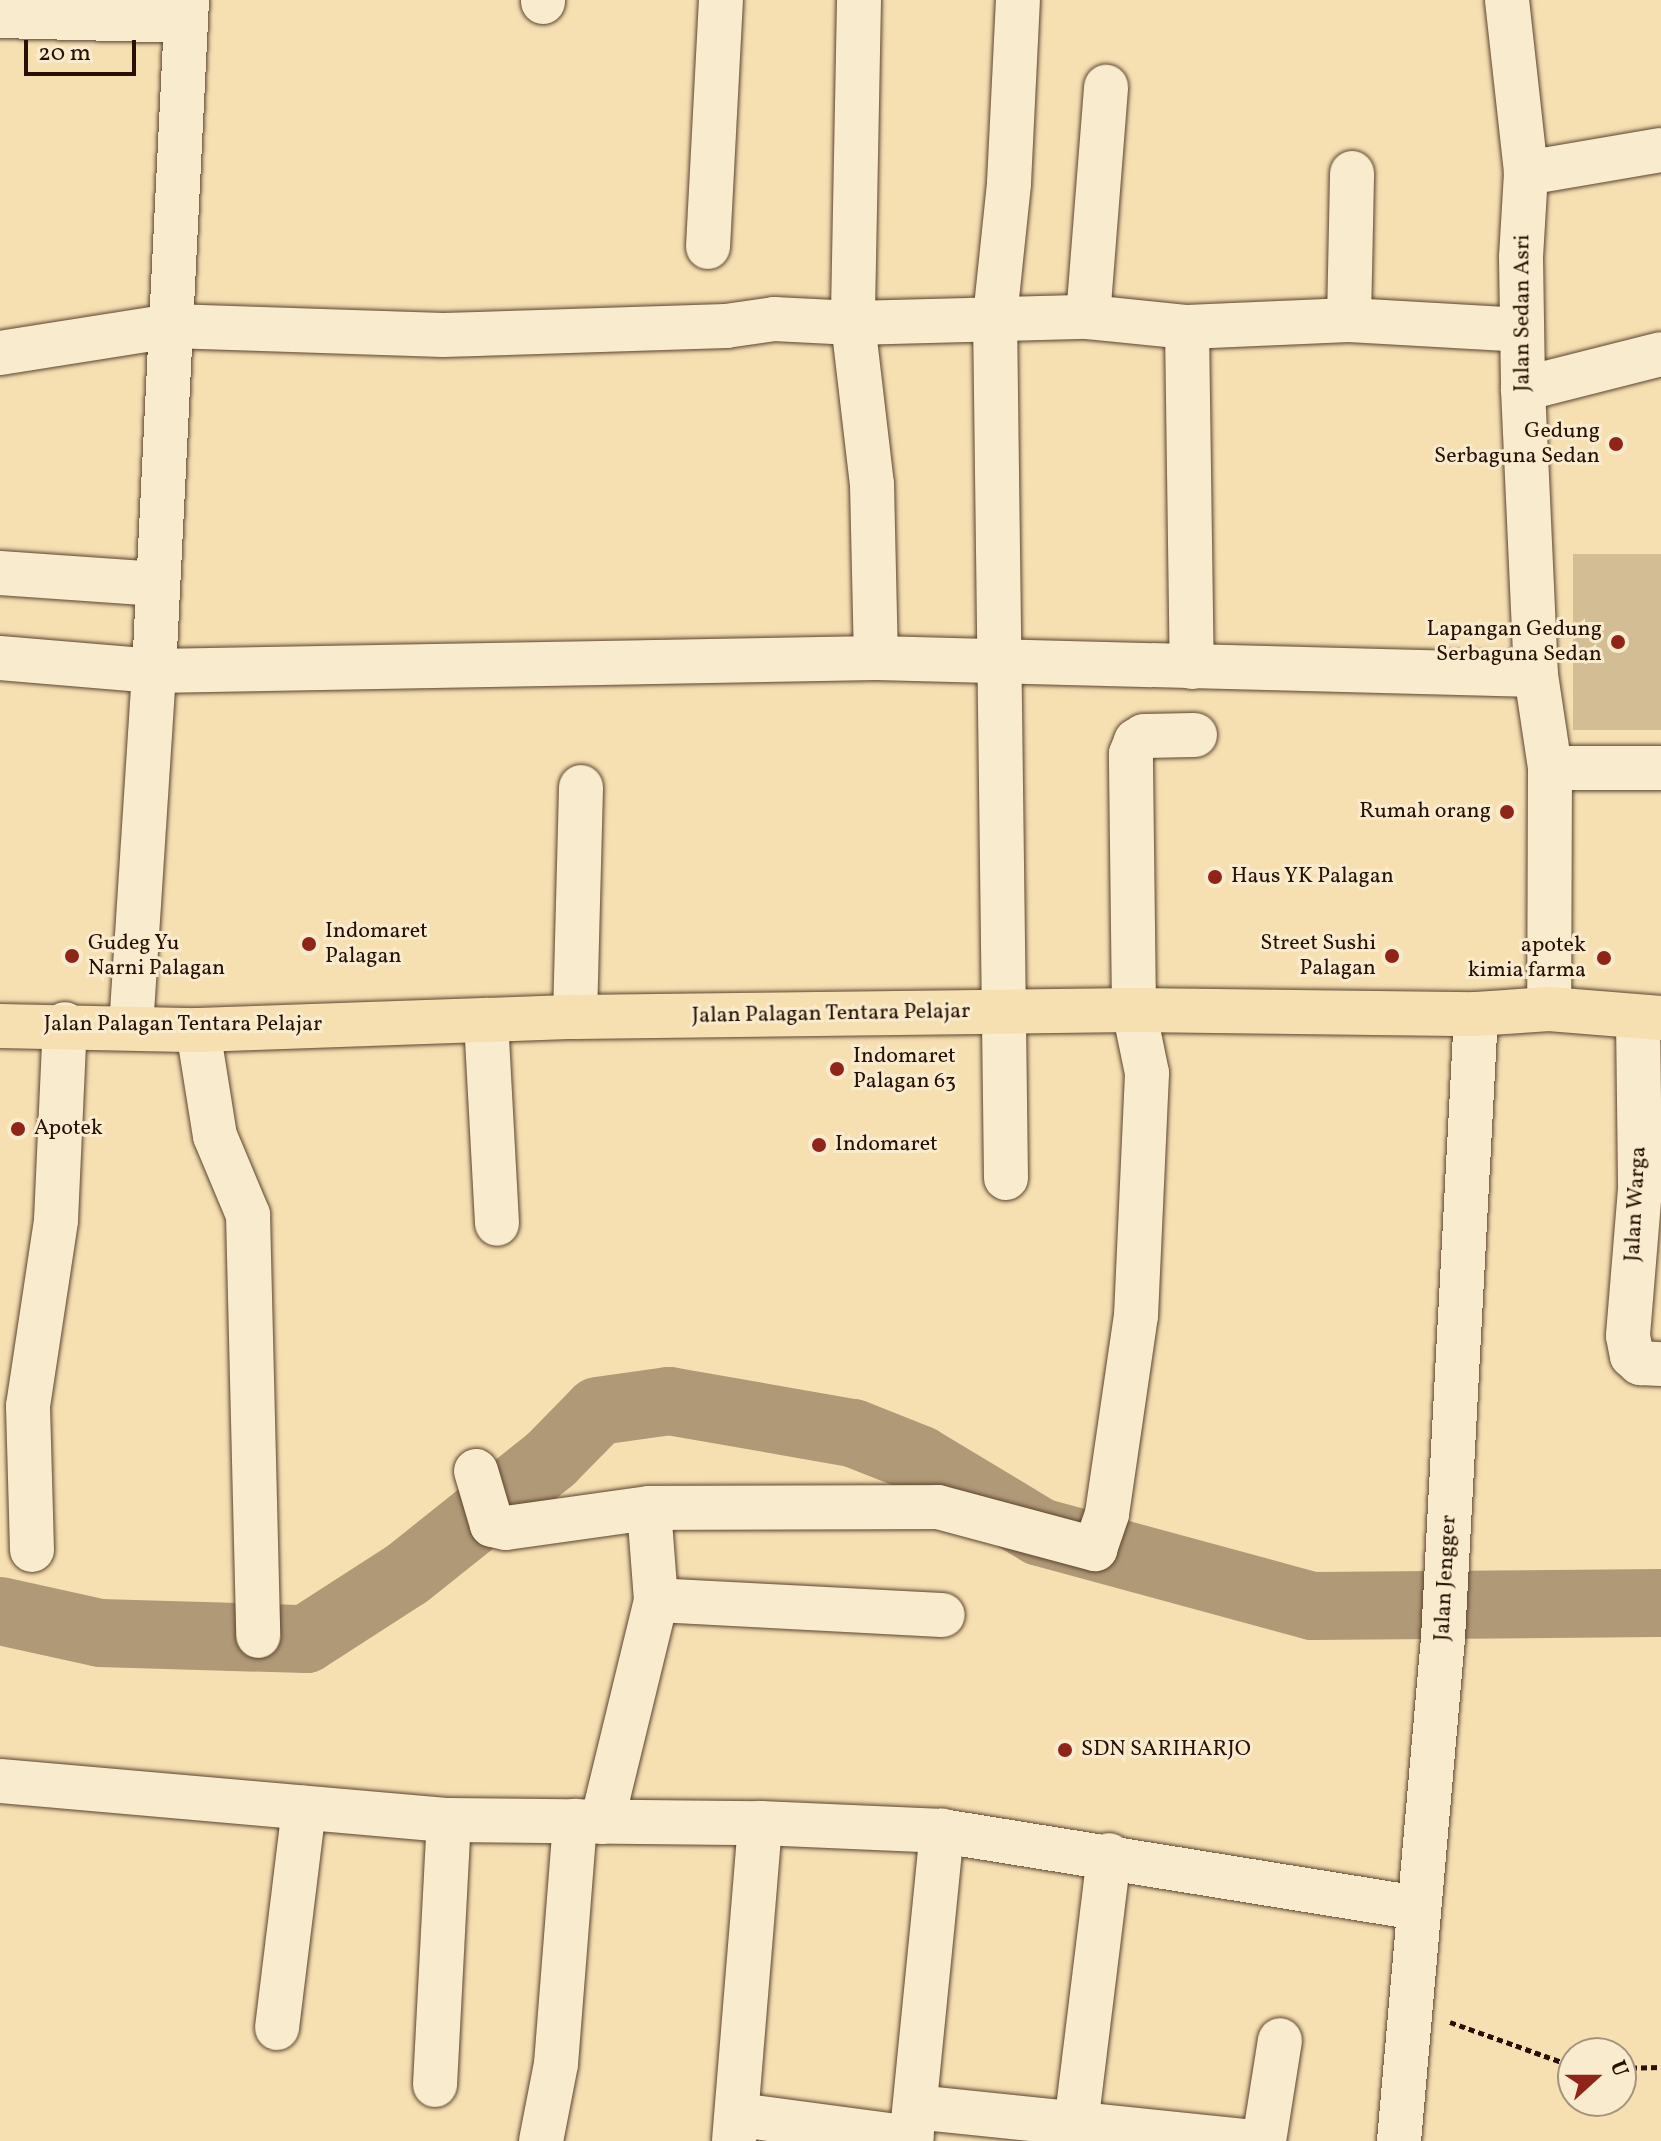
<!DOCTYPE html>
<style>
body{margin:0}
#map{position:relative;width:1661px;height:2141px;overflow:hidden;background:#f6e0b2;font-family:Vollkorn,serif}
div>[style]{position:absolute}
.green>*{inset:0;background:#d3bd94;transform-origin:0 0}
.river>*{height:68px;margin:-34px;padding:0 34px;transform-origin:34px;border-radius:34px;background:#b09977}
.path>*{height:5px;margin-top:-2.5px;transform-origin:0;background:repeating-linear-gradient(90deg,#271004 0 6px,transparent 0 10px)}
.roads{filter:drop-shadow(0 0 2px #5b4430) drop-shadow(0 0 2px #5b4430)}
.minor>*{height:44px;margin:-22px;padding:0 22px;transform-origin:22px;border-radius:22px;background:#f9ebcd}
.major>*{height:44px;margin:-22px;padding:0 22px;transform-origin:22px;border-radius:22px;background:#f6e0b2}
.dots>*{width:22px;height:22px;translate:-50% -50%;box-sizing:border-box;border:4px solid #f9ebcd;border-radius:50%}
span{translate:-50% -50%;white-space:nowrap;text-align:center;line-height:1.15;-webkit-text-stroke:6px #f9ebcd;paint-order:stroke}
.street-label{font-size:22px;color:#271004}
.poi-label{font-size:22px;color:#271004}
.right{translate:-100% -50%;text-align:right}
.left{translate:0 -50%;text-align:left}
.north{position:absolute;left:1557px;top:2037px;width:80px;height:80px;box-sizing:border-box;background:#f9ebcd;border:2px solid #a5937d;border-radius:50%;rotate:69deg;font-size:22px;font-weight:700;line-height:32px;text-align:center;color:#271004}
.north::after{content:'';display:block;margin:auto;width:28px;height:36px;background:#8f2418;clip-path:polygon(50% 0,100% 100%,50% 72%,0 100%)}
.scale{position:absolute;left:24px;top:40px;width:112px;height:36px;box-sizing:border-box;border:4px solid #271004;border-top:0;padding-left:10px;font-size:24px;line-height:28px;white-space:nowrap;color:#271004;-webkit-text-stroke:6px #f9ebcd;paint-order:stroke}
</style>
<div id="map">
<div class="green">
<div style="left:1661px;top:554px;width:176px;height:88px;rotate:90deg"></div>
</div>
<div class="river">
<div style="left:0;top:1611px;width:102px;rotate:12.4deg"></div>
<div style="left:100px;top:1633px;width:206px;rotate:1.7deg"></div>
<div style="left:306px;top:1639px;width:120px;rotate:-32.8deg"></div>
<div style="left:407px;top:1574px;width:184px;rotate:-38.6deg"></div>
<div style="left:551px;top:1459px;width:67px;rotate:-45.6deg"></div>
<div style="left:598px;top:1411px;width:72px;rotate:-8deg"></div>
<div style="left:669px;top:1401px;width:187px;rotate:9.9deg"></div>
<div style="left:853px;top:1433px;width:71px;rotate:21.5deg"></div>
<div style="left:919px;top:1459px;width:141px;rotate:31.1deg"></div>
<div style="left:1040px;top:1532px;width:282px;rotate:15.2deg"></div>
<div style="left:1312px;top:1606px;width:349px;rotate:-0.5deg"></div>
</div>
<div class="path">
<div style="left:1450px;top:2022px;width:131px;rotate:19.7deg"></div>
<div style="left:1621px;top:2068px;width:40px;rotate:-1.4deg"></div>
</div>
<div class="roads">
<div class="minor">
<div style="left:543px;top:0;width:2px;rotate:90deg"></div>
<div style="left:859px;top:0;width:323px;rotate:91.1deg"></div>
<div style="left:853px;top:323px;width:162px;rotate:83.3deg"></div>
<div style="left:872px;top:484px;width:174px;rotate:88.7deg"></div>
<div style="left:1507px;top:0;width:174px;rotate:83.7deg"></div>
<div style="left:1526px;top:173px;width:84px;rotate:93.4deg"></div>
<div style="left:1521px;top:257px;width:132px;rotate:89.1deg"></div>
<div style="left:1523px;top:389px;width:286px;rotate:87.4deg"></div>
<div style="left:1536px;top:675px;width:94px;rotate:81.4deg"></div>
<div style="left:1550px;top:768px;width:241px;rotate:90.2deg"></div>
<div style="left:0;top:16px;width:186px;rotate:1.5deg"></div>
<div style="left:1526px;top:173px;width:137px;rotate:-9.7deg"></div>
<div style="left:708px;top:247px;width:247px;rotate:-87deg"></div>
<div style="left:1088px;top:317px;width:231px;rotate:-85.5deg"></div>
<div style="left:1349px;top:320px;width:147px;rotate:-88.8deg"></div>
<div style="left:1187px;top:327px;width:340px;rotate:89.2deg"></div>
<div style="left:0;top:353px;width:173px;rotate:-9deg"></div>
<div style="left:171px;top:326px;width:272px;rotate:1.9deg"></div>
<div style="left:443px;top:335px;width:283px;rotate:-1.8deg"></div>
<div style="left:726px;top:326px;width:49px;rotate:-8.3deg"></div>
<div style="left:774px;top:319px;width:79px;rotate:2.9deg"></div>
<div style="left:853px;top:323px;width:235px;rotate:-1.5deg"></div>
<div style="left:1088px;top:317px;width:100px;rotate:5.8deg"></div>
<div style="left:1187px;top:327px;width:162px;rotate:-2.5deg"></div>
<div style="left:1349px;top:320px;width:173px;rotate:3.3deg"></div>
<div style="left:1523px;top:389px;width:142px;rotate:-14.2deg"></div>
<div style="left:0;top:573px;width:158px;rotate:4deg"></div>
<div style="left:0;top:658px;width:155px;rotate:4.8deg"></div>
<div style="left:154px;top:671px;width:722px;rotate:-1.03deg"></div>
<div style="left:876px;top:658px;width:660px;rotate:1.48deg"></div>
<div style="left:1550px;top:768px;width:111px"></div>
<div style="left:575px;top:1017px;width:230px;rotate:-88.5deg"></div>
<div style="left:1638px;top:1019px;width:170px;rotate:89.3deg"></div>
<div style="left:1640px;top:1189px;width:147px;rotate:94.7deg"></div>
<div style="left:1628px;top:1336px;width:20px;rotate:79deg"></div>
<div style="left:1632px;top:1356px;width:11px;rotate:41deg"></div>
<div style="left:1640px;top:1363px;width:21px;rotate:3deg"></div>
<div style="left:486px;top:1020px;width:204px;rotate:86.9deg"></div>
<div style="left:131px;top:1028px;width:358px;rotate:-86.3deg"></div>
<div style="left:154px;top:671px;width:672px;rotate:-87.18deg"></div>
<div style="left:198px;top:1030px;width:107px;rotate:80.9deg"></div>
<div style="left:215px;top:1136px;width:86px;rotate:67.3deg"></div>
<div style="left:248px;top:1215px;width:421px;rotate:88.6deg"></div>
<div style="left:1006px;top:1178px;width:861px;rotate:-90.73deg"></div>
<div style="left:995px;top:317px;width:135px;rotate:-84deg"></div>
<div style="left:1009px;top:183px;width:183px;rotate:-87.2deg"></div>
<div style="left:476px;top:1471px;width:56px;rotate:73.5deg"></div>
<div style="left:492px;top:1525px;width:14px;rotate:12deg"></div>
<div style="left:506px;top:1528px;width:144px;rotate:-8deg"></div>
<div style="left:649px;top:1508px;width:289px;rotate:-0.2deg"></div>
<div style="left:938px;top:1507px;width:163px;rotate:15deg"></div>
<div style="left:1095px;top:1549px;width:37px;rotate:-71deg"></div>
<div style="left:1107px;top:1514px;width:200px;rotate:-81.7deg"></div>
<div style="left:1136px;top:1316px;width:243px;rotate:-87.4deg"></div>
<div style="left:1147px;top:1073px;width:64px;rotate:-101.7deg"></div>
<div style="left:1134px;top:1010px;width:256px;rotate:-90.7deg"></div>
<div style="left:1131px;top:754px;width:14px;rotate:-69deg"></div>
<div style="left:1136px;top:741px;width:9px;rotate:-32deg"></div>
<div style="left:1144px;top:736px;width:51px;rotate:-1.1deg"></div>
<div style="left:32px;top:1550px;width:144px;rotate:-91.6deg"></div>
<div style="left:28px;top:1406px;width:188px;rotate:-81.4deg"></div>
<div style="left:56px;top:1220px;width:196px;rotate:-87.4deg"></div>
<div style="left:656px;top:1600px;width:287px;rotate:3deg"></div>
<div style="left:0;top:1781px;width:451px;rotate:5deg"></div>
<div style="left:449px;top:1820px;width:311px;rotate:0.6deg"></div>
<div style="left:760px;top:1823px;width:182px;rotate:2.5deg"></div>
<div style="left:942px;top:1831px;width:483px;rotate:9.2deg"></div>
<div style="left:602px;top:1822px;width:228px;rotate:-76.3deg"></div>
<div style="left:656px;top:1600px;width:92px;rotate:-94.4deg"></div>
<div style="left:277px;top:2028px;width:222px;rotate:-83deg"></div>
<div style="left:435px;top:2085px;width:265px;rotate:-87deg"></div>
<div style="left:915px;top:2107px;width:330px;rotate:5.9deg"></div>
<div style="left:739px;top:2115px;width:174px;rotate:7.6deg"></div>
<div style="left:541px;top:2141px;width:78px;rotate:-79deg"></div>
<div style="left:556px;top:2064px;width:244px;rotate:-85.5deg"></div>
<div style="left:734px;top:2141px;width:319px;rotate:-85.3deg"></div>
<div style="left:911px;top:2141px;width:312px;rotate:-84.3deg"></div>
<div style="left:1074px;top:2141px;width:288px;rotate:-83deg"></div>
<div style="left:1264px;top:2141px;width:102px;rotate:-81deg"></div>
<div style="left:1399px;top:2141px;width:505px;rotate:-85deg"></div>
<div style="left:1443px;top:1638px;width:625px;rotate:-86.97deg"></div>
</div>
<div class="major">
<div style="left:0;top:1026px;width:198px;rotate:1.2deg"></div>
<div style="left:198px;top:1030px;width:377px;rotate:-2deg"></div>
<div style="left:575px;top:1017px;width:559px;rotate:-0.72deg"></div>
<div style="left:1134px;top:1010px;width:342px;rotate:0.7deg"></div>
<div style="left:1476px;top:1014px;width:73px;rotate:-3.9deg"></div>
<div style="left:1549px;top:1009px;width:112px;rotate:4.6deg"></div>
</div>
</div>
<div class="dots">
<div style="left:1616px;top:444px;background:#8f2418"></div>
<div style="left:1618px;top:642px;background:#8f2418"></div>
<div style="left:1507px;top:812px;background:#8f2418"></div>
<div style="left:1215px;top:877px;background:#8f2418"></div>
<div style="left:309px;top:944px;background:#8f2418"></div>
<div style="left:72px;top:956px;background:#8f2418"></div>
<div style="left:1392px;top:956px;background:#8f2418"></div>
<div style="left:1604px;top:958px;background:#8f2418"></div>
<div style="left:837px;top:1069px;background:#8f2418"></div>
<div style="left:18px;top:1129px;background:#8f2418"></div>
<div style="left:819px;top:1145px;background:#8f2418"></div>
<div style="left:1065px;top:1750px;background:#8f2418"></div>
</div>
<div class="street-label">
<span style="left:1523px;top:313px;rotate:-90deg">Jalan Sedan Asri</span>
<span style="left:831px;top:1014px;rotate:-1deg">Jalan Palagan Tentara Pelajar</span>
<span style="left:183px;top:1025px">Jalan Palagan Tentara Pelajar</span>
<span style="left:1636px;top:1204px;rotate:-87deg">Jalan Warga</span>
<span style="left:1446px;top:1578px;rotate:-87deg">Jalan Jengger</span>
</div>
<div class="poi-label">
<span class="right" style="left:1600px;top:444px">Gedung<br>Serbaguna Sedan</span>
<span class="right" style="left:1602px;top:642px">Lapangan Gedung<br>Serbaguna Sedan</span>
<span class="right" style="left:1491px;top:812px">Rumah orang</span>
<span class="left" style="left:1231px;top:877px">Haus YK Palagan</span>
<span class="left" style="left:325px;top:944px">Indomaret<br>Palagan</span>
<span class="left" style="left:88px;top:956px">Gudeg Yu<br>Narni Palagan</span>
<span class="right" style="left:1376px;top:956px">Street Sushi<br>Palagan</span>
<span class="right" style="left:1586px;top:958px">apotek<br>kimia farma</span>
<span class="left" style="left:853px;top:1069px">Indomaret<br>Palagan 63</span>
<span class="left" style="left:34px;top:1129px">Apotek</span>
<span class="left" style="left:835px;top:1145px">Indomaret</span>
<span class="left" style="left:1081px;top:1750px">SDN SARIHARJO</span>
</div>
<div class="north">U</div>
<div class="scale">20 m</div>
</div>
